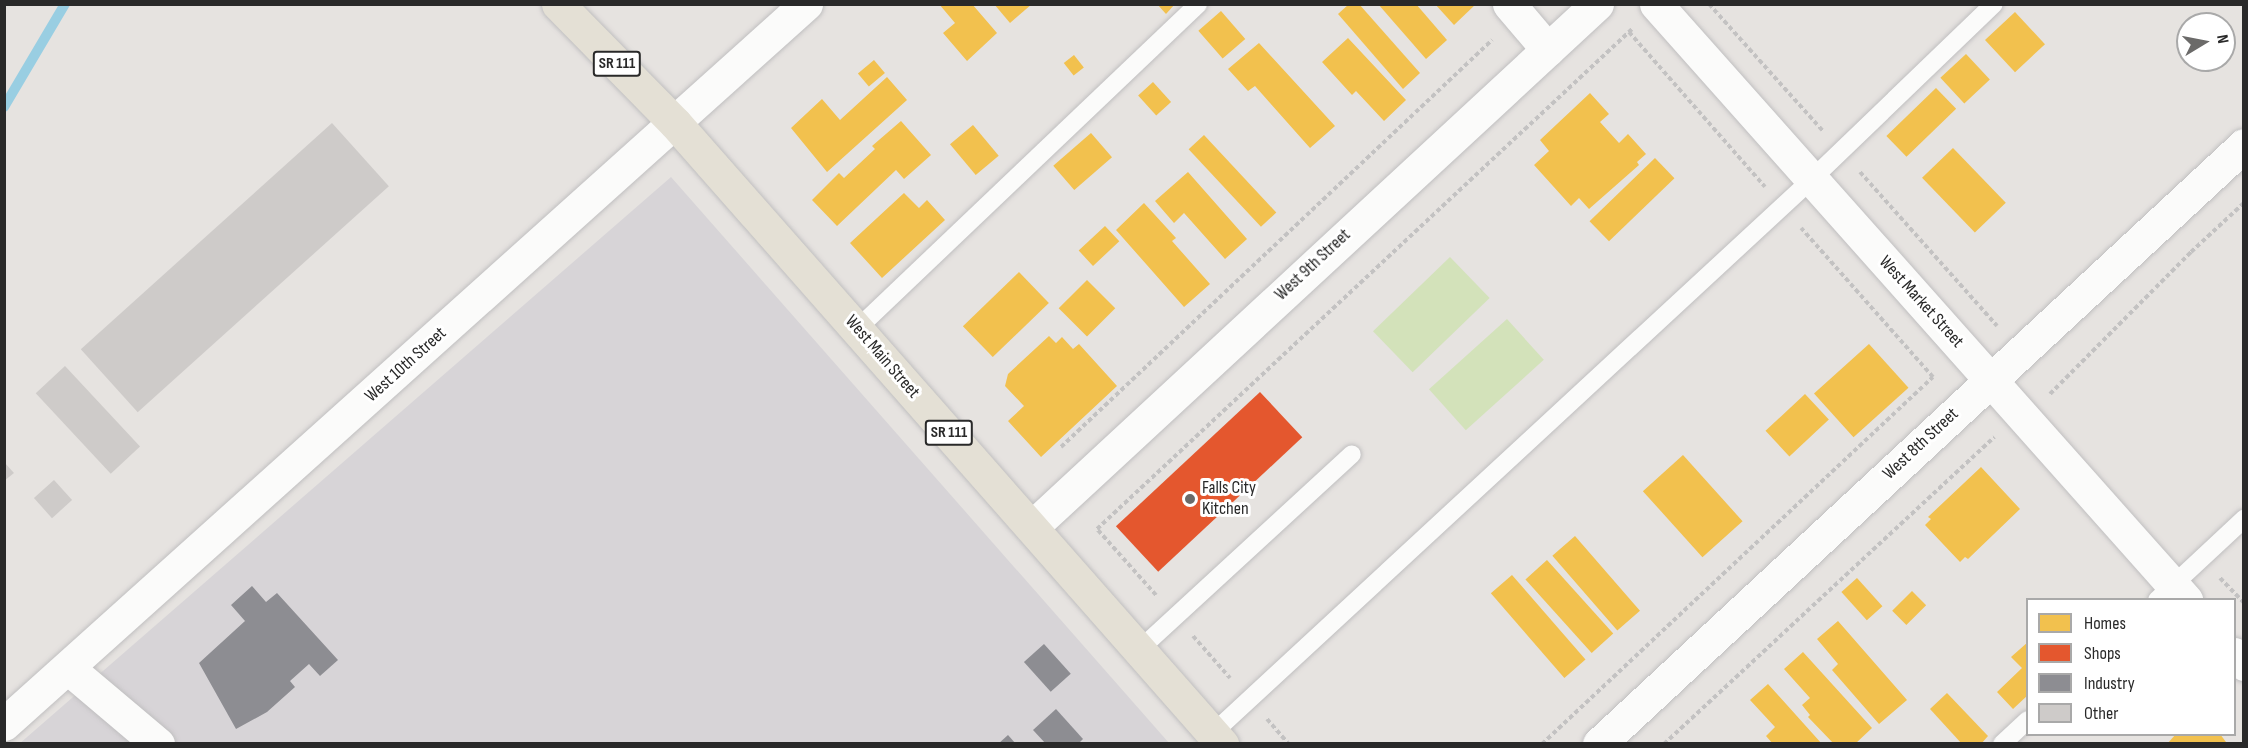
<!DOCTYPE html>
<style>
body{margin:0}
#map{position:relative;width:2248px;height:748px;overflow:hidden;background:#e6e3e0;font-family:"Sofia Sans Condensed",sans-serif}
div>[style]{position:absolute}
.industrial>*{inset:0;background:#d7d4d7}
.pitch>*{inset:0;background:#d3e2ba;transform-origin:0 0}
.homes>*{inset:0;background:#f2c14e;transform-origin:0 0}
.shops>*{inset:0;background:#e4572e;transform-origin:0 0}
.industry>*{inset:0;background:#8d8d92;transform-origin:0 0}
.stream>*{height:10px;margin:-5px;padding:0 5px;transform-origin:5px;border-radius:5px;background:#99cee2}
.building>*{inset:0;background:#cecbc9;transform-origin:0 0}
.path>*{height:4px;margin-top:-2px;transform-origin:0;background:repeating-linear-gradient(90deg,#c3c2c2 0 4.5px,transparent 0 7.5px)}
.roads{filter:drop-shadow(0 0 2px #c0bfc0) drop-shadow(0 0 2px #c0bfc0)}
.lane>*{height:18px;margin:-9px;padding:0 9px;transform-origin:9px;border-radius:9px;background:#fbfbfa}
.street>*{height:33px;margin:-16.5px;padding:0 16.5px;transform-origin:16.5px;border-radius:16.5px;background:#fbfbfa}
.primary>*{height:33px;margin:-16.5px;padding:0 16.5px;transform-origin:16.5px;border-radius:16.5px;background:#e4e0d5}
.dots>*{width:16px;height:16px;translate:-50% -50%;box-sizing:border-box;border:3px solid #fff;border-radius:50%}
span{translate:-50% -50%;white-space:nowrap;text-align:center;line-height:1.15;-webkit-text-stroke:6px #fff;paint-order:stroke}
.shield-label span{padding:2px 4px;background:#fff;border:2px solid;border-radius:4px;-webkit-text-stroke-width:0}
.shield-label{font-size:16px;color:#292929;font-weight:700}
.street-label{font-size:18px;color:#292929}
.poi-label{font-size:18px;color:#292929}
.left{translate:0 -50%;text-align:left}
.frame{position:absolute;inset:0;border:6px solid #292929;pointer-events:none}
.legend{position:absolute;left:2026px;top:598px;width:210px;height:138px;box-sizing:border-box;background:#fff;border:2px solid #a9a9a9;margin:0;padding:8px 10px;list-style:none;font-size:18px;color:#292929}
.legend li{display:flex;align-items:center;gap:12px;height:30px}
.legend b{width:30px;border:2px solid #a9a9a9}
.north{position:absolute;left:2176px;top:12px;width:60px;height:60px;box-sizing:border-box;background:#fff;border:2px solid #a9a9a9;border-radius:50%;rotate:80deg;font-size:16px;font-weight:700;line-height:24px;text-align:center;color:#292929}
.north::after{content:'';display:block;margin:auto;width:21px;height:27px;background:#6b6a69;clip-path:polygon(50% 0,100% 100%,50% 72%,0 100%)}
</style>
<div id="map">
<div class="industrial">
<div style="clip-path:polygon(671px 177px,1169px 743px,19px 744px)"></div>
</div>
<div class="pitch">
<div style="left:1450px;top:257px;width:57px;height:107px;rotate:46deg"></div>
<div style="left:1507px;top:319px;width:55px;height:105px;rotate:48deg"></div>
</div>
<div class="homes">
<div style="clip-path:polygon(939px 4px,972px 4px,997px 33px,967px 61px,943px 33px,955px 23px)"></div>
<div style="clip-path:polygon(994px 4px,1032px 4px,1010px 23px)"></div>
<div style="clip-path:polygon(1157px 4px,1175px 4px,1166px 14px)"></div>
<div style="clip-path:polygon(1349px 4px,1359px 4px,1420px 73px,1403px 89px,1338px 14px)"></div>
<div style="clip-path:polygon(1378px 4px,1416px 4px,1447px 40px,1426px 59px)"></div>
<div style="clip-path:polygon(1435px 4px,1476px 4px,1454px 25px)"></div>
<div style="left:1221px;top:11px;width:37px;height:30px;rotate:49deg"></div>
<div style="left:2015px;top:12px;width:44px;height:41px;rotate:47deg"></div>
<div style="clip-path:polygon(1348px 38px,1406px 100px,1384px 121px,1356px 91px,1352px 95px,1322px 62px)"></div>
<div style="clip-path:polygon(1259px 43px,1335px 126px,1310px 148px,1255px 86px,1248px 91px,1228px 69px)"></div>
<div style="left:1966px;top:54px;width:35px;height:35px;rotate:47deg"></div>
<div style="left:1074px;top:55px;width:16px;height:13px;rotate:52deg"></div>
<div style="left:874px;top:60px;width:17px;height:21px;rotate:50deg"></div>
<div style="clip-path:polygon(887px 77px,907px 100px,827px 172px,791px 128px,822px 99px,840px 120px)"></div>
<div style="left:1153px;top:82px;width:27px;height:20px;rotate:48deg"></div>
<div style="left:1936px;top:88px;width:29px;height:69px;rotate:46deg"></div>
<div style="clip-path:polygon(1590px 93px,1609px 114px,1600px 122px,1619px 143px,1628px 134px,1646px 154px,1637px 162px,1639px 165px,1589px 209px,1579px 198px,1571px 206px,1534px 165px,1549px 151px,1540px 140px)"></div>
<div style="clip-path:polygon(901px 121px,931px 155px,904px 179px,896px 170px,837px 226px,812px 200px,839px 173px,844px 178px,875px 149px,872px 146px)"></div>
<div style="left:973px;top:125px;width:40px;height:30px;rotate:50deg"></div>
<div style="left:1091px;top:133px;width:32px;height:50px;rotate:49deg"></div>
<div style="left:1204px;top:135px;width:106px;height:21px;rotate:47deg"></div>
<div style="left:1953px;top:148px;width:76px;height:43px;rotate:46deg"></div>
<div style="left:1655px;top:158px;width:28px;height:91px;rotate:46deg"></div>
<div style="clip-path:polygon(1188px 172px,1247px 239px,1225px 259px,1184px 213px,1174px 223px,1155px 201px)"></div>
<div style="clip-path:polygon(904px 193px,919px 208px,927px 200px,945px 220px,882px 278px,850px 243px)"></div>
<div style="clip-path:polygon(1144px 203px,1176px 238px,1172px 241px,1210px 284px,1184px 307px,1116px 230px)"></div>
<div style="left:1105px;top:226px;width:21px;height:36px;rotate:47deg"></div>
<div style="left:1019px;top:272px;width:43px;height:78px;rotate:46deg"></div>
<div style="left:1087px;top:280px;width:40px;height:40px;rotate:45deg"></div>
<div style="clip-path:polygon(1049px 336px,1056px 343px,1062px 337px,1073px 349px,1079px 344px,1117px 386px,1041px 457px,1008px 421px,1024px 406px,1005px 386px,1008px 374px)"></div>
<div style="left:1869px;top:344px;width:59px;height:74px;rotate:48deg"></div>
<div style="left:1805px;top:394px;width:35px;height:54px;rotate:47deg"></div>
<div style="left:1683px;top:455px;width:89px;height:54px;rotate:48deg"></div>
<div style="clip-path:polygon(1981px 467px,2020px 509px,1968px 559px,1965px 557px,1960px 562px,1925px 525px,1931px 519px,1928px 517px)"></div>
<div style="left:1575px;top:536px;width:99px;height:30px;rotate:49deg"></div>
<div style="left:1547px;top:560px;width:99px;height:29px;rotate:48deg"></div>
<div style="left:1512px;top:575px;width:112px;height:28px;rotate:49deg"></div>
<div style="left:1857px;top:578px;width:38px;height:21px;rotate:48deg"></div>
<div style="left:1912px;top:591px;width:20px;height:28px;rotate:45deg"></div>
<div style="clip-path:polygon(1838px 621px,1907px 700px,1879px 724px,1832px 670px,1838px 664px,1817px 639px)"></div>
<div style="clip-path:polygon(2028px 642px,2028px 695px,2013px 709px,1997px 692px,2022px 668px,2011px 657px)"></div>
<div style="clip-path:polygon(1803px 652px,1872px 728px,1855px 744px,1834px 744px,1808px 717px,1810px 715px,1802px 705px,1810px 698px,1784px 669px)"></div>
<div style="clip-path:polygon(1768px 684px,1822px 744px,1773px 744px,1766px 736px,1775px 727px,1750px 700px)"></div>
<div style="clip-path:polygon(1947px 693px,1988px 736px,1981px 744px,1962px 744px,1930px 709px)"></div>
<div style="clip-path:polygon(2176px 734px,2220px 734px,2226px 742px,2167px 744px)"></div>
</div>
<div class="shops">
<div style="left:1260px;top:392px;width:62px;height:197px;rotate:47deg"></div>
</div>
<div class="industry">
<div style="clip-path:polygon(252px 586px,266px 602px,277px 593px,338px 660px,320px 676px,309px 664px,290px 681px,295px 687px,267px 712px,236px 729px,199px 663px,245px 621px,231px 605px)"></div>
<div style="left:1044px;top:644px;width:40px;height:27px;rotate:48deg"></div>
<div style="clip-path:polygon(1056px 709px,1083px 739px,1078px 744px,1046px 744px,1033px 730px)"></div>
<div style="clip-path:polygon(1008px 735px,1016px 744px,998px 744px)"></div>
</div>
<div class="stream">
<div style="left:4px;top:107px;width:120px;rotate:-59.4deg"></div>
</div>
<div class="building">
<div style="left:332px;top:123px;width:85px;height:338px;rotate:48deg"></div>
<div style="left:65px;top:366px;width:110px;height:40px;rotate:47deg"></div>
<div style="clip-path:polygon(4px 462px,14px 473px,4px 481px)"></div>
<div style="left:54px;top:480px;width:27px;height:27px;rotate:48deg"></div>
</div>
<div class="path">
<div style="left:1709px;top:4px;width:171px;rotate:48.1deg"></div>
<div style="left:1629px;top:32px;width:206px;rotate:48.7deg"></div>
<div style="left:1860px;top:172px;width:206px;rotate:48.3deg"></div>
<div style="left:2050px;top:394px;width:200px;rotate:-45.2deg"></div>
<div style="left:2191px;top:252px;width:72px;rotate:-42.8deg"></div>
<div style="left:1061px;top:447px;width:593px;rotate:-43.36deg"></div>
<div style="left:2220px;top:578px;width:35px;rotate:46deg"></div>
<div style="left:1156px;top:595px;width:89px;rotate:-131.8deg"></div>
<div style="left:1097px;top:529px;width:732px;rotate:-43.06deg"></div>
<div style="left:1193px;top:636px;width:56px;rotate:48.6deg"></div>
<div style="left:1267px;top:719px;width:33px;rotate:49deg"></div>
<div style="left:1542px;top:744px;width:536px;rotate:-43.19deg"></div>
<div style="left:1933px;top:377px;width:199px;rotate:-131.5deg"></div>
<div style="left:1664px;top:744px;width:451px;rotate:-42.9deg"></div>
</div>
<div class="roads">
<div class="lane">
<div style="left:857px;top:329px;width:471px;rotate:-43.6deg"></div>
<div style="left:2157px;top:600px;width:119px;rotate:-43deg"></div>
<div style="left:1139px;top:650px;width:289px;rotate:-42.6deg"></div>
<div style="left:1213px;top:733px;width:816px;rotate:-42.76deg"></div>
<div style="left:1812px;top:179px;width:252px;rotate:-43.9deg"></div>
<div style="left:2002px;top:744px;width:35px;rotate:-43deg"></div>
</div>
<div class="street">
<div style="left:1509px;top:4px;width:60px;rotate:49.7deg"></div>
<div style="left:1656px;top:4px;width:798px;rotate:48.35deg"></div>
<div style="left:1032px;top:527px;width:770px;rotate:-42.79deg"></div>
<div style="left:2234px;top:654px;width:14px;rotate:45deg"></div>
<div style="left:68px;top:668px;width:118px;rotate:40.2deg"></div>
<div style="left:4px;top:724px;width:1078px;rotate:-41.92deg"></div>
<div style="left:1599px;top:744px;width:880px;rotate:-42.88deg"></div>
</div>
<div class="primary">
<div style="left:558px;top:4px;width:167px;rotate:45.5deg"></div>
<div style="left:675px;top:123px;width:828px;rotate:48.63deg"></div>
</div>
</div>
<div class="dots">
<div style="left:1190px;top:499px;background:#6b6a69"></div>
</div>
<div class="shield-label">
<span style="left:617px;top:64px">SR 111</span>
<span style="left:949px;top:433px">SR 111</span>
</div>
<div class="street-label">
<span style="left:1313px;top:265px;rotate:-43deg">West 9th Street</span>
<span style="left:1921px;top:302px;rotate:48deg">West Market Street</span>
<span style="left:882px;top:357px;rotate:49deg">West Main Street</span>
<span style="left:406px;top:365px;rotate:-42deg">West 10th Street</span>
<span style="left:1921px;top:444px;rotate:-43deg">West 8th Street</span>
</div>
<div class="poi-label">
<span class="left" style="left:1202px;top:499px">Falls City<br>Kitchen</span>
</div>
<div class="frame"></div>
<ul class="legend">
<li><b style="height:16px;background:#f2c14e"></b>Homes</li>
<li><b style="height:16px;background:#e4572e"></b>Shops</li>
<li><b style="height:16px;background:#8d8d92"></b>Industry</li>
<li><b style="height:16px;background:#cecbc9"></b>Other</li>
</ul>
<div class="north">N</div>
</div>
